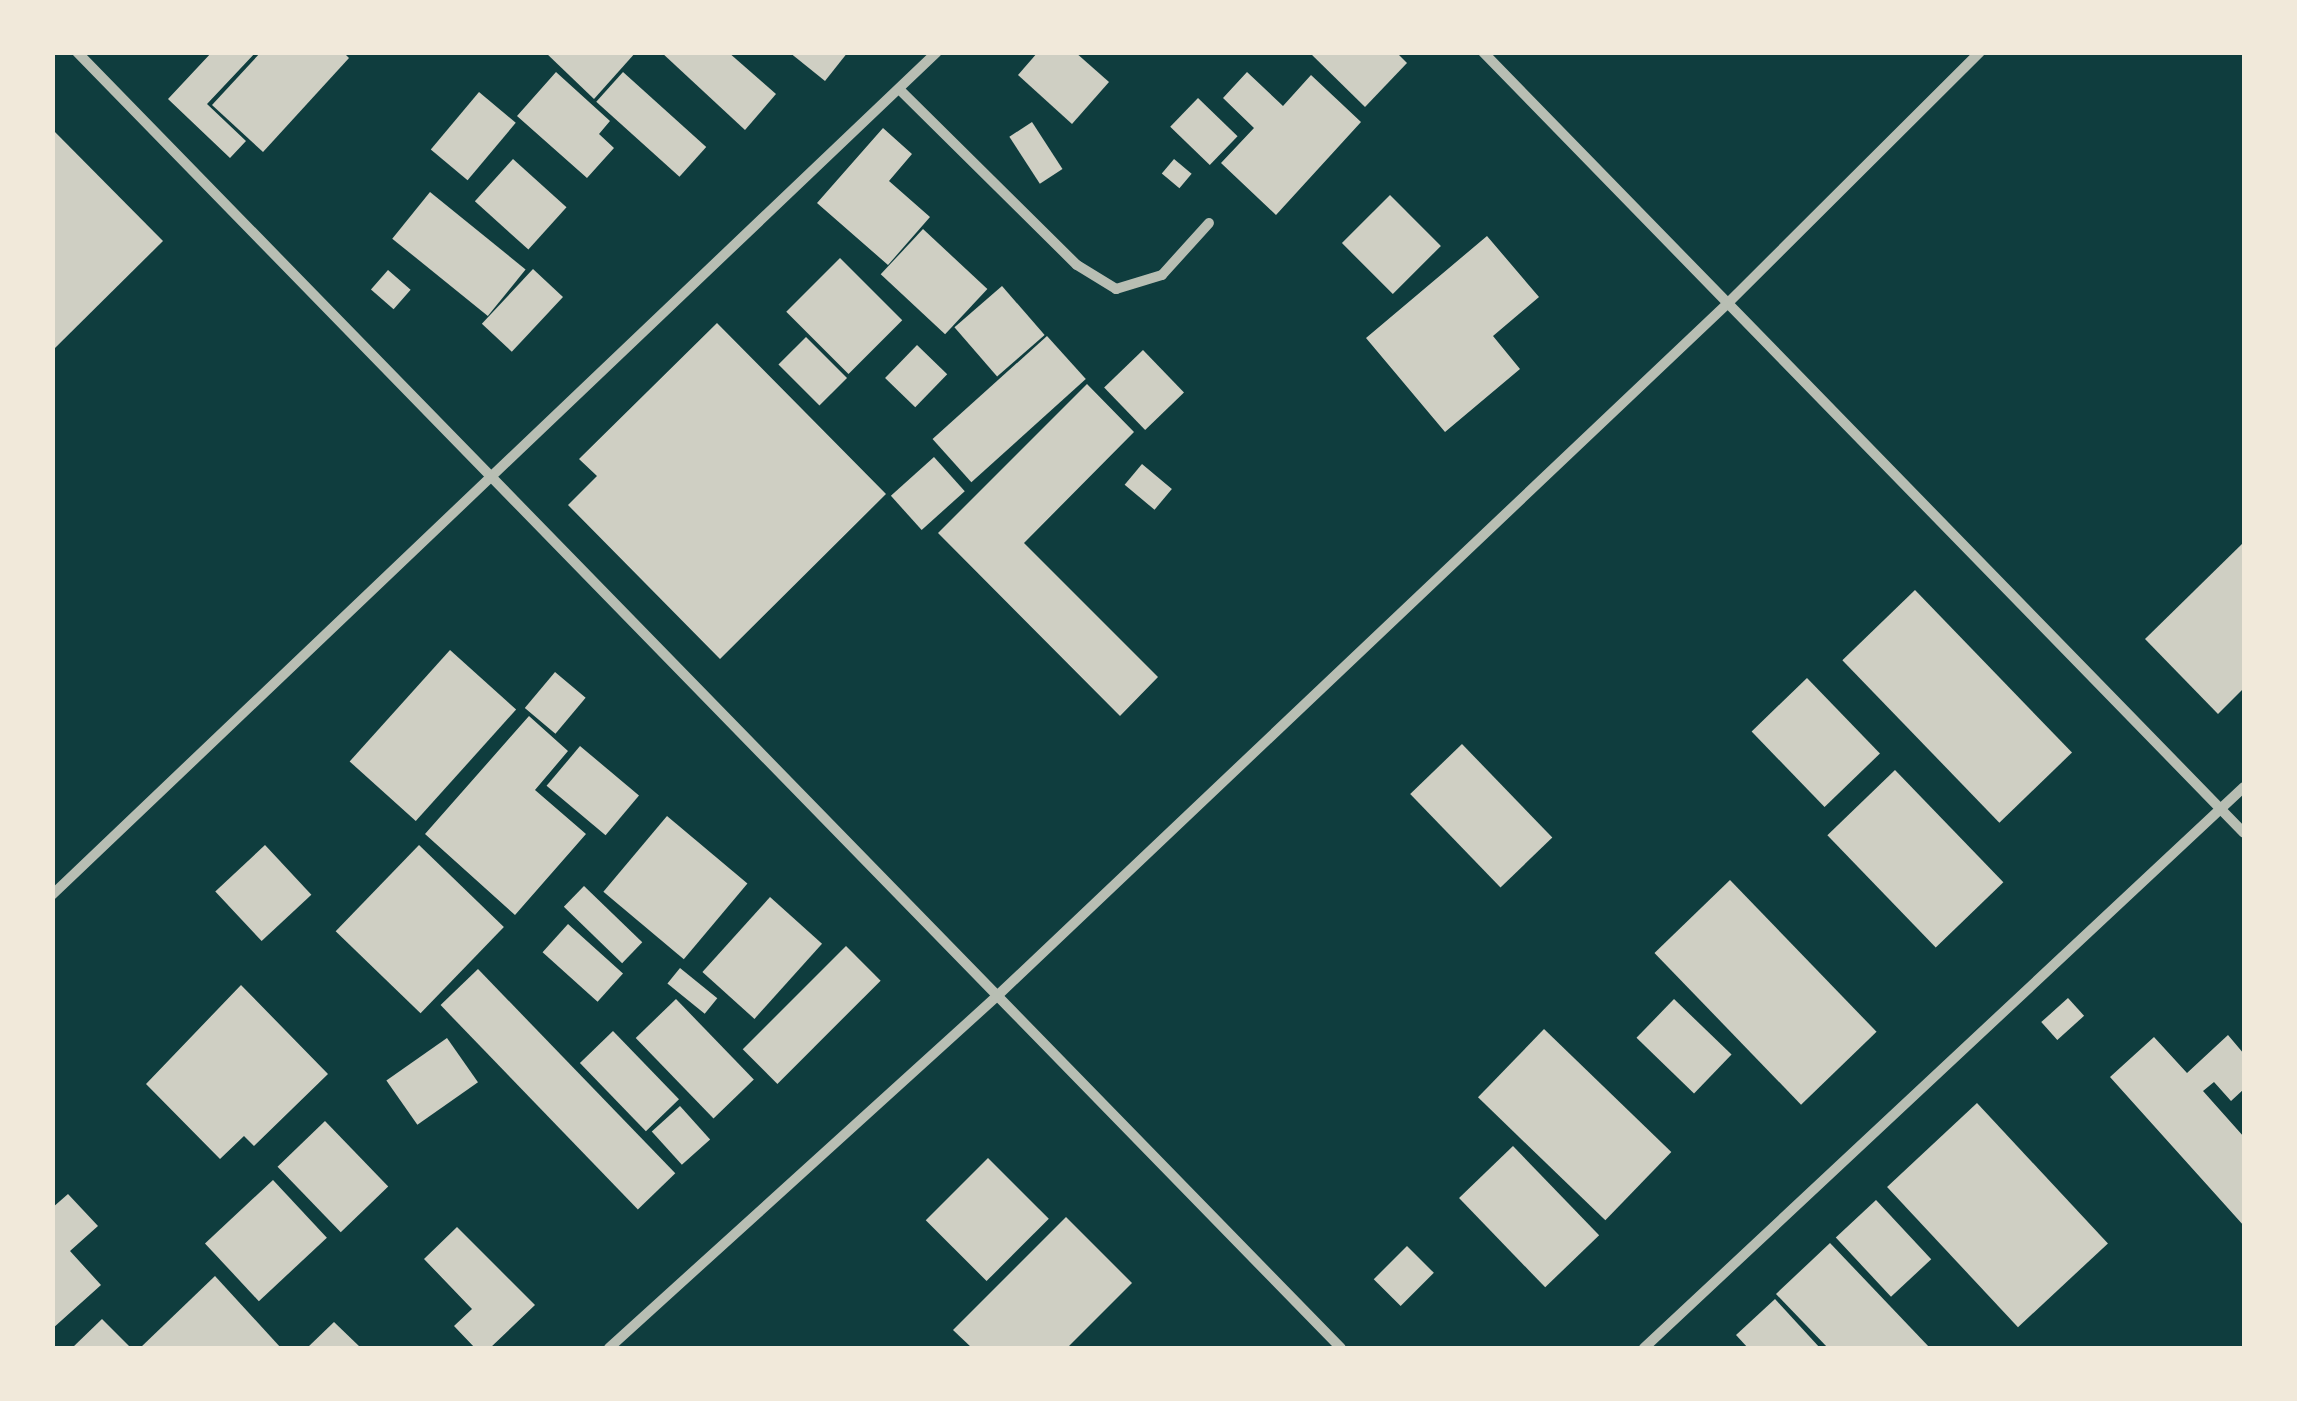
<!DOCTYPE html>
<style>
body{margin:0}
#map{position:relative;width:2297px;height:1401px;overflow:hidden;background:#0f3d3e;font-family:Karla,sans-serif}
div>[style]{position:absolute}
.building>*{inset:0;background:#cfcfc3;transform-origin:0 0}
.minor>*{height:10px;margin:-5px;padding:0 5px;transform-origin:5px;border-radius:5px;background:#b8beb3}
span{translate:-50% -50%;white-space:nowrap;text-align:center;line-height:1.15;-webkit-text-stroke:8px #f1e9da;paint-order:stroke}
.frame{position:absolute;inset:0;border:55px solid #f1e9da;pointer-events:none}
</style>
<div id="map">
<div class="building">
<div style="clip-path:polygon(212px 52px,256px 52px,207px 104px,246px 141px,230px 158px,168px 99px)"></div>
<div style="clip-path:polygon(261px 52px,343px 52px,349px 58px,263px 152px,212px 105px)"></div>
<div style="clip-path:polygon(545px 52px,636px 52px,594px 99px)"></div>
<div style="clip-path:polygon(661px 52px,728px 52px,776px 94px,745px 130px)"></div>
<div style="clip-path:polygon(789px 52px,848px 52px,825px 81px)"></div>
<div style="clip-path:polygon(1038px 52px,1075px 52px,1109px 82px,1072px 124px,1018px 75px)"></div>
<div style="clip-path:polygon(1309px 52px,1396px 52px,1407px 63px,1365px 107px)"></div>
<div style="clip-path:polygon(556px 72px,610px 121px,599px 134px,614px 148px,587px 178px,517px 116px)"></div>
<div style="left:623px;top:72px;width:112px;height:40px;rotate:42deg"></div>
<div style="clip-path:polygon(1247px 72px,1283px 106px,1311px 75px,1361px 122px,1276px 215px,1221px 163px,1254px 128px,1223px 98px)"></div>
<div style="left:479px;top:92px;width:48px;height:75px;rotate:40deg"></div>
<div style="left:1198px;top:98px;width:55px;height:40px;rotate:44deg"></div>
<div style="left:1032px;top:122px;width:56px;height:27px;rotate:57deg"></div>
<div style="clip-path:polygon(883px 128px,912px 154px,889px 181px,930px 217px,888px 265px,817px 203px)"></div>
<div style="clip-path:polygon(52px 129px,163px 241px,52px 351px)"></div>
<div style="left:513px;top:159px;width:72px;height:57px;rotate:42deg"></div>
<div style="left:1174px;top:159px;width:23px;height:19px;rotate:40deg"></div>
<div style="left:430px;top:192px;width:123px;height:60px;rotate:39deg"></div>
<div style="left:1390px;top:195px;width:72px;height:68px;rotate:45deg"></div>
<div style="left:923px;top:229px;width:88px;height:62px;rotate:43deg"></div>
<div style="clip-path:polygon(1487px 236px,1539px 297px,1493px 336px,1520px 369px,1445px 432px,1366px 338px)"></div>
<div style="left:840px;top:258px;width:88px;height:76px;rotate:45deg"></div>
<div style="left:533px;top:269px;width:41px;height:75px;rotate:43deg"></div>
<div style="left:388px;top:270px;width:30px;height:26px;rotate:41deg"></div>
<div style="left:1002px;top:286px;width:65px;height:63px;rotate:49deg"></div>
<div style="clip-path:polygon(717px 323px,886px 494px,720px 659px,568px 505px,597px 476px,579px 459px)"></div>
<div style="left:1047px;top:336px;width:58px;height:154px;rotate:48deg"></div>
<div style="left:806px;top:337px;width:58px;height:39px;rotate:45deg"></div>
<div style="left:917px;top:345px;width:42px;height:46px;rotate:44deg"></div>
<div style="left:1143px;top:350px;width:59px;height:54px;rotate:46deg"></div>
<div style="clip-path:polygon(1087px 384px,1134px 432px,1024px 543px,1158px 677px,1120px 716px,938px 533px)"></div>
<div style="left:934px;top:457px;width:46px;height:58px;rotate:48deg"></div>
<div style="left:1142px;top:464px;width:39px;height:27px;rotate:40deg"></div>
<div style="clip-path:polygon(2244px 542px,2244px 688px,2218px 714px,2145px 639px)"></div>
<div style="left:1915px;top:590px;width:226px;height:101px;rotate:46deg"></div>
<div style="left:450px;top:650px;width:89px;height:150px;rotate:42deg"></div>
<div style="left:555px;top:672px;width:40px;height:47px;rotate:40deg"></div>
<div style="left:1807px;top:678px;width:105px;height:77px;rotate:46deg"></div>
<div style="clip-path:polygon(529px 716px,568px 751px,535px 790px,586px 834px,515px 915px,425px 834px)"></div>
<div style="left:1462px;top:744px;width:130px;height:72px;rotate:46deg"></div>
<div style="left:580px;top:746px;width:77px;height:52px;rotate:40deg"></div>
<div style="left:1895px;top:770px;width:156px;height:94px;rotate:46deg"></div>
<div style="left:667px;top:816px;width:105px;height:99px;rotate:40deg"></div>
<div style="left:265px;top:845px;width:68px;height:68px;rotate:47deg"></div>
<div style="left:419px;top:845px;width:118px;height:120px;rotate:44deg"></div>
<div style="left:1730px;top:880px;width:211px;height:105px;rotate:46deg"></div>
<div style="left:584px;top:886px;width:81px;height:29px;rotate:44deg"></div>
<div style="left:770px;top:897px;width:70px;height:101px;rotate:42deg"></div>
<div style="left:568px;top:924px;width:74px;height:38px;rotate:42deg"></div>
<div style="left:846px;top:946px;width:49px;height:146px;rotate:45deg"></div>
<div style="left:680px;top:968px;width:48px;height:20px;rotate:39deg"></div>
<div style="left:478px;top:969px;width:284px;height:52px;rotate:46deg"></div>
<div style="clip-path:polygon(241px 985px,328px 1074px,254px 1146px,244px 1136px,220px 1159px,146px 1084px)"></div>
<div style="left:2068px;top:998px;width:24px;height:36px;rotate:48deg"></div>
<div style="left:676px;top:999px;width:112px;height:56px;rotate:46deg"></div>
<div style="left:1674px;top:999px;width:80px;height:54px;rotate:44deg"></div>
<div style="left:1544px;top:1029px;width:177px;height:95px;rotate:44deg"></div>
<div style="left:613px;top:1031px;width:95px;height:46px;rotate:46deg"></div>
<div style="clip-path:polygon(2228px 1035px,2244px 1054px,2244px 1089px,2231px 1101px,2214px 1082px,2203px 1091px,2244px 1137px,2244px 1226px,2110px 1077px,2154px 1037px,2187px 1073px)"></div>
<div style="left:447px;top:1038px;width:54px;height:74px;rotate:55deg"></div>
<div style="left:1977px;top:1103px;width:192px;height:123px;rotate:47deg"></div>
<div style="left:680px;top:1106px;width:45px;height:38px;rotate:48deg"></div>
<div style="left:325px;top:1121px;width:91px;height:66px;rotate:46deg"></div>
<div style="left:1513px;top:1146px;width:124px;height:75px;rotate:46deg"></div>
<div style="left:988px;top:1158px;width:86px;height:88px;rotate:45deg"></div>
<div style="left:273px;top:1180px;width:79px;height:93px;rotate:47deg"></div>
<div style="clip-path:polygon(68px 1194px,98px 1226px,70px 1251px,101px 1285px,52px 1329px,52px 1208px)"></div>
<div style="left:1876px;top:1200px;width:81px;height:55px;rotate:47deg"></div>
<div style="clip-path:polygon(1066px 1217px,1132px 1283px,1067px 1348px,972px 1348px,953px 1330px)"></div>
<div style="clip-path:polygon(457px 1227px,535px 1305px,490px 1348px,475px 1348px,454px 1326px,472px 1309px,424px 1259px)"></div>
<div style="clip-path:polygon(1830px 1243px,1930px 1348px,1828px 1348px,1776px 1294px)"></div>
<div style="left:1407px;top:1246px;width:38px;height:47px;rotate:45deg"></div>
<div style="clip-path:polygon(215px 1276px,281px 1348px,140px 1348px)"></div>
<div style="clip-path:polygon(1775px 1299px,1820px 1348px,1748px 1348px,1736px 1335px)"></div>
<div style="clip-path:polygon(102px 1319px,131px 1348px,72px 1348px)"></div>
<div style="clip-path:polygon(334px 1322px,361px 1348px,307px 1348px)"></div>
</div>
<div class="minor">
<div style="left:77px;top:52px;width:1810px;rotate:45.72deg"></div>
<div style="left:1483px;top:52px;width:1090px;rotate:45.74deg"></div>
<div style="left:899px;top:89px;width:250px;rotate:44.7deg"></div>
<div style="left:1077px;top:265px;width:46px;rotate:31.6deg"></div>
<div style="left:1116px;top:289px;width:48px;rotate:-16.9deg"></div>
<div style="left:1162px;top:275px;width:70px;rotate:-47.9deg"></div>
<div style="left:52px;top:895px;width:1222px;rotate:-43.61deg"></div>
<div style="left:609px;top:1348px;width:522px;rotate:-42.21deg"></div>
<div style="left:996px;top:997px;width:1006px;rotate:-43.47deg"></div>
<div style="left:1726px;top:305px;width:359px;rotate:-44.9deg"></div>
<div style="left:1644px;top:1348px;width:821px;rotate:-43.08deg"></div>
</div>
<div class="frame"></div>
</div>
